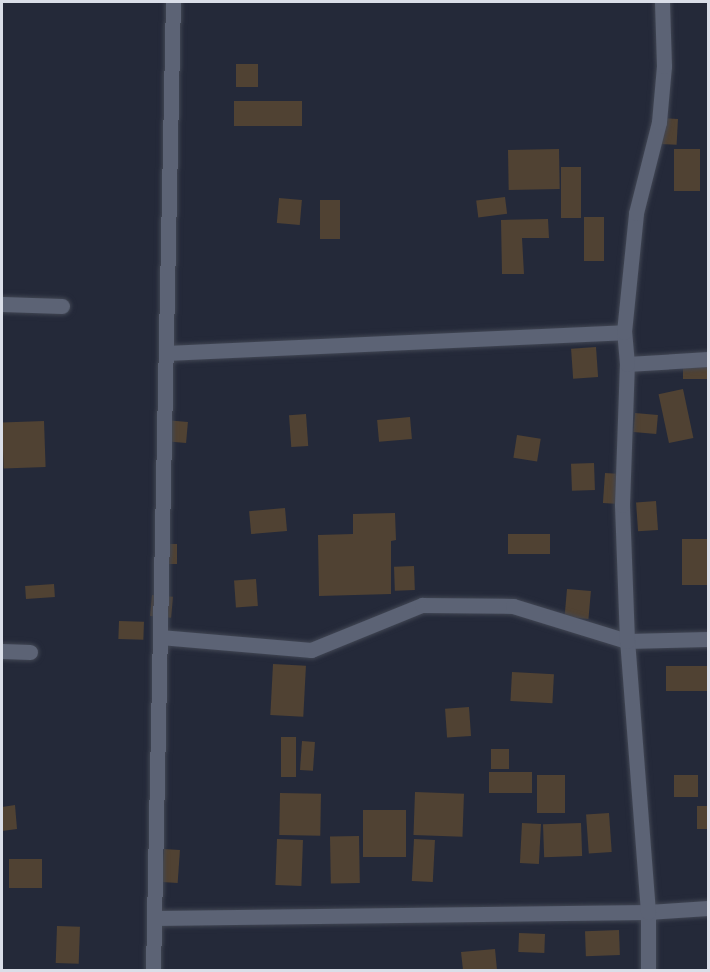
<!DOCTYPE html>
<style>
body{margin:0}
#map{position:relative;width:710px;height:972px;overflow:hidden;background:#242939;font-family:"Space Grotesk",sans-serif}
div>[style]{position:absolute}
.building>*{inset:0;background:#504233;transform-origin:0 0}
.roads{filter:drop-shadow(0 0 2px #424754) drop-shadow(0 0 2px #424754)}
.minor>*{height:15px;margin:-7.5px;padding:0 7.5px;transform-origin:7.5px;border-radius:7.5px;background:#5c6375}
span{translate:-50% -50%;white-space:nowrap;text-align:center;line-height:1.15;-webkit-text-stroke:5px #101219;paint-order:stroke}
.frame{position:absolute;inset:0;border:3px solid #dadee8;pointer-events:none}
</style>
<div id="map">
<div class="building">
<div style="left:236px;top:64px;width:22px;height:23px"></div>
<div style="left:302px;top:101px;width:25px;height:68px;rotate:90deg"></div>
<div style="left:661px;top:118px;width:17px;height:26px;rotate:3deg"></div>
<div style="left:559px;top:149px;width:40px;height:51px;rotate:89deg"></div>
<div style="left:700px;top:149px;width:42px;height:26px;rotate:90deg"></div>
<div style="left:561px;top:167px;width:20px;height:51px"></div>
<div style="left:505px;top:197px;width:17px;height:29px;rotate:83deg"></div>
<div style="left:279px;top:198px;width:23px;height:25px;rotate:5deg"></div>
<div style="left:320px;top:200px;width:20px;height:39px"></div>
<div style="left:584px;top:217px;width:20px;height:44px"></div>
<div style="clip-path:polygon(548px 219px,549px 238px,522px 238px,524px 274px,502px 274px,501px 220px)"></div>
<div style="left:596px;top:347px;width:30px;height:25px;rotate:86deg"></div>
<div style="left:708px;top:361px;width:18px;height:25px;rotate:90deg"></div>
<div style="left:683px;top:389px;width:50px;height:25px;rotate:78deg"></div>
<div style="left:635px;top:413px;width:23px;height:19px;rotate:5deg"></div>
<div style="left:306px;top:414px;width:32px;height:17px;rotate:86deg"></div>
<div style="left:410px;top:417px;width:22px;height:33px;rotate:85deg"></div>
<div style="left:165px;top:420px;width:23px;height:21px;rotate:5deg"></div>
<div style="left:44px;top:421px;width:46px;height:42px;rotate:88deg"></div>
<div style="left:517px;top:435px;width:24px;height:23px;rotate:9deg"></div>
<div style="left:594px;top:463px;width:27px;height:23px;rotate:88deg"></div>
<div style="left:605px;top:473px;width:16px;height:30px;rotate:4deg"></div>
<div style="left:656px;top:501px;width:29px;height:20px;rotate:86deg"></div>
<div style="left:285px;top:508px;width:23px;height:36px;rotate:85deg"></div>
<div style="clip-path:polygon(395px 513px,396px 540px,391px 541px,391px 594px,319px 596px,318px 535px,353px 534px,353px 514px)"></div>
<div style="left:508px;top:534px;width:42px;height:20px"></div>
<div style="left:708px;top:539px;width:46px;height:26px;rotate:90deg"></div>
<div style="left:155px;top:544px;width:22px;height:20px"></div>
<div style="left:414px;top:566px;width:24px;height:20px;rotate:88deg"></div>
<div style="left:256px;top:579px;width:27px;height:22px;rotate:86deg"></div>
<div style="left:54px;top:584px;width:13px;height:29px;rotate:86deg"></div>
<div style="left:567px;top:589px;width:24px;height:28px;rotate:5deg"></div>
<div style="left:152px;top:595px;width:21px;height:21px;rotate:5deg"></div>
<div style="left:119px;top:621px;width:25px;height:18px;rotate:2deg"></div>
<div style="left:273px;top:664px;width:33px;height:51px;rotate:3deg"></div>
<div style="left:708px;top:666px;width:25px;height:42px;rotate:90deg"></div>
<div style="left:512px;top:672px;width:42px;height:29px;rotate:3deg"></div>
<div style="left:469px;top:707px;width:29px;height:24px;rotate:86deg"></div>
<div style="left:281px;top:737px;width:15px;height:40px"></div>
<div style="left:302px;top:741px;width:13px;height:29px;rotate:4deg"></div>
<div style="left:491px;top:749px;width:18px;height:20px"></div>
<div style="left:489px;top:772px;width:43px;height:21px"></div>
<div style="left:537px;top:775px;width:28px;height:38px"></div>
<div style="left:674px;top:775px;width:24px;height:22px"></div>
<div style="left:415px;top:792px;width:49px;height:43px;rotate:2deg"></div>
<div style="left:280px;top:793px;width:41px;height:42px;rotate:1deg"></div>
<div style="clip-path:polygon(15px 805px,17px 829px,2px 831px,2px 807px)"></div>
<div style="left:697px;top:806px;width:11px;height:23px"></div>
<div style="left:363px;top:810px;width:43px;height:47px"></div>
<div style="left:609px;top:813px;width:39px;height:23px;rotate:86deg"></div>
<div style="left:522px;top:823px;width:19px;height:40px;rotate:3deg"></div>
<div style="left:581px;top:823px;width:33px;height:38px;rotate:88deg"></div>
<div style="left:359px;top:836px;width:47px;height:29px;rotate:89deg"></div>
<div style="left:277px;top:839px;width:26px;height:46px;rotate:2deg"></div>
<div style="left:414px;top:839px;width:21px;height:42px;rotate:3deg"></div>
<div style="left:164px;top:849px;width:16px;height:33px;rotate:4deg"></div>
<div style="left:9px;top:859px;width:33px;height:29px"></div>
<div style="left:57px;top:926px;width:23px;height:37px;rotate:2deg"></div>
<div style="left:619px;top:930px;width:25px;height:34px;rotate:88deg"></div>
<div style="left:519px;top:933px;width:26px;height:19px;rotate:2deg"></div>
<div style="clip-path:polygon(495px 949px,497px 970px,463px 970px,461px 952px)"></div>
</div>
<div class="roads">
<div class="minor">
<div style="left:2px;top:304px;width:60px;rotate:1.9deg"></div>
<div style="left:166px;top:353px;width:458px;rotate:-2.6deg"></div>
<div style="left:627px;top:364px;width:81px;rotate:-3.5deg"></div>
<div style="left:160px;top:637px;width:152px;rotate:4.9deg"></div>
<div style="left:311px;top:650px;width:120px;rotate:-22.1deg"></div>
<div style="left:422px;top:605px;width:91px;rotate:0.6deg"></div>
<div style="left:513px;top:606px;width:119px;rotate:17.1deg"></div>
<div style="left:627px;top:641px;width:81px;rotate:-1.4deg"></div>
<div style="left:2px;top:651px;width:28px;rotate:2deg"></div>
<div style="left:154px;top:918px;width:494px;rotate:-0.7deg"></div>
<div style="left:648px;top:912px;width:60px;rotate:-3.8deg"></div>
<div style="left:153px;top:970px;width:968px;rotate:-88.82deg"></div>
<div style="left:648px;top:970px;width:58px;rotate:-90deg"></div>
<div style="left:648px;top:912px;width:272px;rotate:-94.4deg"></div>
<div style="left:627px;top:641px;width:136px;rotate:-92.1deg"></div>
<div style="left:622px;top:505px;width:141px;rotate:-88deg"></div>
<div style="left:627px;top:364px;width:32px;rotate:-95deg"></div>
<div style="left:624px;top:332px;width:120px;rotate:-84.2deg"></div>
<div style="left:636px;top:213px;width:94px;rotate:-75.8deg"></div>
<div style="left:659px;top:122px;width:56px;rotate:-84.9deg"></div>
<div style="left:664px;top:66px;width:64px;rotate:-91.8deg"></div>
</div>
</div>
<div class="frame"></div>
</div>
